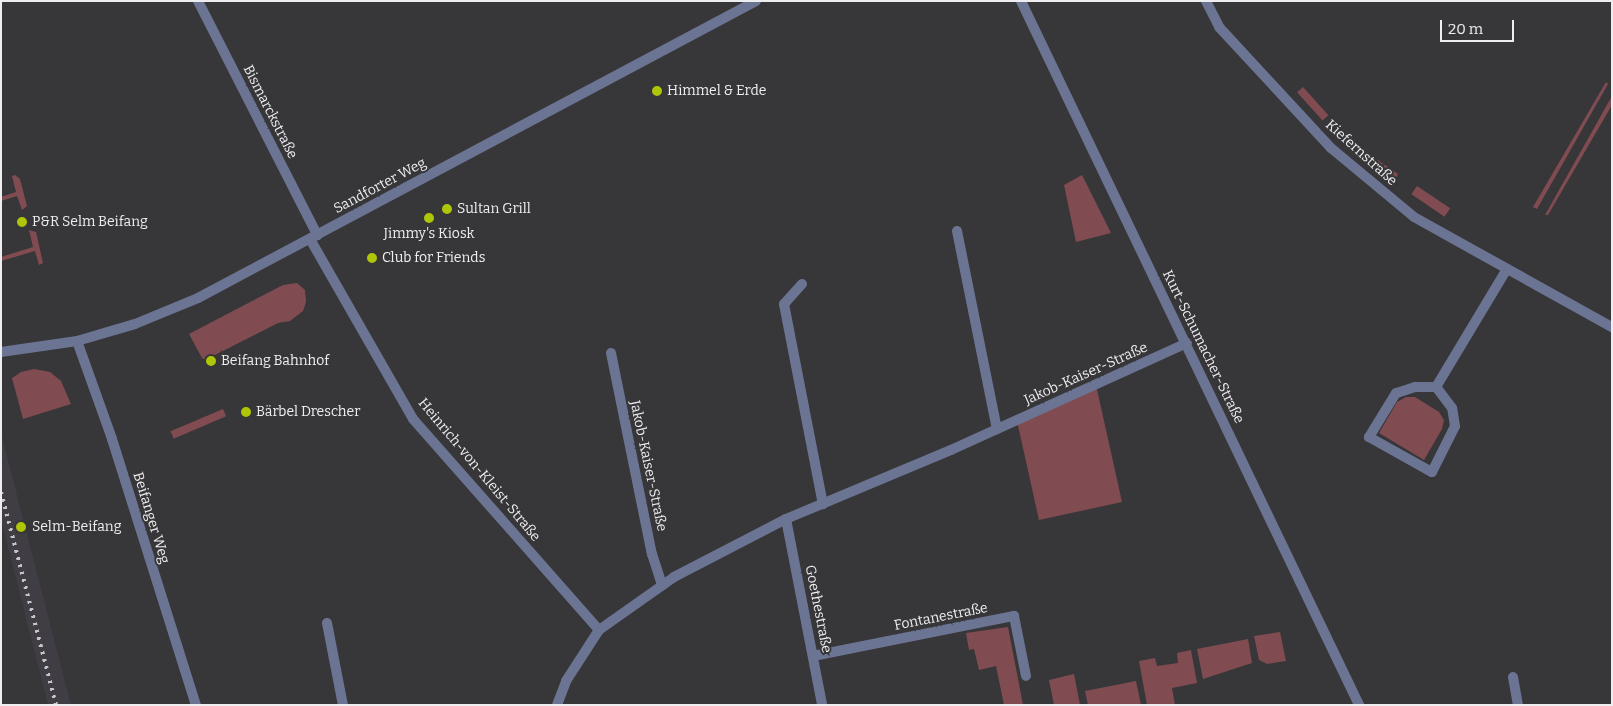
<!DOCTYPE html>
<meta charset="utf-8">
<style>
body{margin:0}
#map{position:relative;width:1613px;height:706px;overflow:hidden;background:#373639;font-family:Bitter,serif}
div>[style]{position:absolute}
.built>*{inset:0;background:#413d45}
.green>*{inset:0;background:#804c51;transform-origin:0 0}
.minor>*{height:10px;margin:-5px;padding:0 5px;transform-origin:5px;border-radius:5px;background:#6b7593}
.tertiary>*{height:10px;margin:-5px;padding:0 5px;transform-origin:5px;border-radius:5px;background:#6b7593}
.rail>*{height:4px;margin-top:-2px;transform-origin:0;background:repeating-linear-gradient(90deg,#c5c4c6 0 2.5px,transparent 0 7.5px)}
.dots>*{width:14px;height:14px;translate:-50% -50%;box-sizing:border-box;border:2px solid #373639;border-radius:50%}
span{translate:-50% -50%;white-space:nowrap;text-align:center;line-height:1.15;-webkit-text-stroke:4px #373639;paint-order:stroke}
.poi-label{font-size:14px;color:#eeedef}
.left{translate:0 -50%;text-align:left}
.street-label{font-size:14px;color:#eeedef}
.frame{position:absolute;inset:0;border:2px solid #eeedef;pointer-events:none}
.scale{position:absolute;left:1440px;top:20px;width:74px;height:22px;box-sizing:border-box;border:2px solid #eeedef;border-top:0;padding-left:6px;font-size:15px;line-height:18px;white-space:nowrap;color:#eeedef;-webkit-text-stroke:4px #373639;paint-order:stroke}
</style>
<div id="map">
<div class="built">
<div style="clip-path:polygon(1px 433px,71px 705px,48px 705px,1px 519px)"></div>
</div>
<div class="green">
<div style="clip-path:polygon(1606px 82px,1608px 84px,1537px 209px,1533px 207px)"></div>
<div style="left:1303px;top:87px;width:38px;height:8px;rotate:48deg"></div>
<div style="clip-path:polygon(1612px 96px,1612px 105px,1548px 215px,1545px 215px)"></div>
<div style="clip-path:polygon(1355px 144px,1398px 174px,1394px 181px,1350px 152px)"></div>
<div style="clip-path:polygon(15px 175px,20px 179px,27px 206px,22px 210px,17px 196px,1px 201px,1px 197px,16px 192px,12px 176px)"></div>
<div style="clip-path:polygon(1082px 175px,1111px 233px,1076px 242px,1064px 185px)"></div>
<div style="left:1417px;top:186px;width:40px;height:10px;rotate:34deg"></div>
<div style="clip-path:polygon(29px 230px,36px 232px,43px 263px,39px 265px,35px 251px,1px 261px,1px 257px,33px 247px)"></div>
<div style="clip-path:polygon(297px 283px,305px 290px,306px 302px,303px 311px,290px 321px,278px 323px,205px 360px,202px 358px,189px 334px,283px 285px)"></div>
<div style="clip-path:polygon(34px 369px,50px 372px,61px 381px,71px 404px,23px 419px,12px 378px,21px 372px)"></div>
<div style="clip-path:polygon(1096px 385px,1122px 502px,1039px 520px,1017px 421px)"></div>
<div style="clip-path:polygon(1406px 397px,1415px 397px,1439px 412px,1444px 420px,1442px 429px,1424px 460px,1379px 433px,1397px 402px)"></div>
<div style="left:223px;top:409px;width:8px;height:57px;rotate:67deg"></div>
<div style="clip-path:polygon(1008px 627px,1023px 705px,1004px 705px,996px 666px,979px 670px,974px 649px,969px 650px,966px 633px)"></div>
<div style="clip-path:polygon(1280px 632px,1286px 661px,1267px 664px,1259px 660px,1254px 636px)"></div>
<div style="clip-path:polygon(1248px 639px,1252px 663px,1203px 679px,1197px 649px)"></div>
<div style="clip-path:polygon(1191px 650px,1197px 683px,1172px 688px,1175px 705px,1147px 705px,1139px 661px,1155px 658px,1157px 666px,1178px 663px,1177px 653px)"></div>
<div style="clip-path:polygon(1074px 674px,1080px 705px,1054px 705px,1049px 680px)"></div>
<div style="clip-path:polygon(1136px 681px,1141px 705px,1088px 705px,1085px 691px)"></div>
</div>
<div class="minor">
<div style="left:198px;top:1px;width:263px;rotate:63deg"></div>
<div style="left:1021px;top:1px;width:781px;rotate:64.35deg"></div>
<div style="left:1206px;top:1px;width:29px;rotate:63deg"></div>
<div style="left:1219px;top:27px;width:165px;rotate:47.2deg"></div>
<div style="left:1331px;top:148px;width:108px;rotate:39.7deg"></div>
<div style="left:1414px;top:217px;width:227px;rotate:29.1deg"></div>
<div style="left:957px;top:231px;width:202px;rotate:78.6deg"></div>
<div style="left:310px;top:239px;width:207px;rotate:60.2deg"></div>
<div style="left:413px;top:419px;width:281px;rotate:48.6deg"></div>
<div style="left:802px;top:284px;width:27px;rotate:132deg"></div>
<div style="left:784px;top:304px;width:204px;rotate:79deg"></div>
<div style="left:77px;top:341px;width:104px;rotate:70.3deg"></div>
<div style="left:112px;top:439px;width:279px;rotate:72.5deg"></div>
<div style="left:611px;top:353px;width:205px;rotate:78.5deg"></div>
<div style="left:652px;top:554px;width:33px;rotate:72deg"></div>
<div style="left:1436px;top:387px;width:21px;rotate:180deg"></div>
<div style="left:1415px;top:387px;width:20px;rotate:162deg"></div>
<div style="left:1396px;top:393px;width:52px;rotate:121.5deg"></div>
<div style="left:1369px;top:437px;width:72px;rotate:29.1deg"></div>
<div style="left:1432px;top:472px;width:51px;rotate:-63.4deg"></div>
<div style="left:1455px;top:426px;width:18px;rotate:-99deg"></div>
<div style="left:1452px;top:408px;width:26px;rotate:-127deg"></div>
<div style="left:1436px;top:387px;width:138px;rotate:-59deg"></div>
<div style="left:786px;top:519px;width:189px;rotate:79deg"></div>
<div style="left:327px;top:623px;width:84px;rotate:79deg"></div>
<div style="left:813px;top:656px;width:205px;rotate:-11.3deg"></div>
<div style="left:1014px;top:616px;width:61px;rotate:78.7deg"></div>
<div style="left:1513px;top:677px;width:28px;rotate:80deg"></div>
<div style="left:557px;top:705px;width:26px;rotate:-69deg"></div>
<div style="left:566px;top:681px;width:61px;rotate:-57.1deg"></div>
<div style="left:599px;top:630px;width:92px;rotate:-35.2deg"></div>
<div style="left:674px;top:577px;width:126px;rotate:-27.4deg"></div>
<div style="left:786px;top:519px;width:179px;rotate:-22.7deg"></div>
<div style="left:951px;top:450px;width:259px;rotate:-24.4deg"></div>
</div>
<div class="tertiary">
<div style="left:1px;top:352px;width:77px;rotate:-8.2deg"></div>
<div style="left:77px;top:341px;width:60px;rotate:-16.3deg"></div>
<div style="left:135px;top:324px;width:68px;rotate:-22.4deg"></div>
<div style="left:198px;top:298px;width:632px;rotate:-28.02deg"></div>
</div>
<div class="rail">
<div style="left:1px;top:492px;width:220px;rotate:75.5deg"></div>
</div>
<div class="dots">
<div style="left:657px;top:91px;background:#afc507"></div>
<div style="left:447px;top:209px;background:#afc507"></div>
<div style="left:429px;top:218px;background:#afc507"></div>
<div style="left:22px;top:222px;background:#afc507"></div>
<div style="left:372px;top:258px;background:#afc507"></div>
<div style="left:211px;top:361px;background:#afc507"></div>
<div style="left:246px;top:412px;background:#afc507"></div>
<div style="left:21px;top:527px;background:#afc507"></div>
</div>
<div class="poi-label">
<span class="left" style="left:667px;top:91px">Himmel &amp; Erde</span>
<span class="left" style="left:457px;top:209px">Sultan Grill</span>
<span class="left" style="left:32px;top:222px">P&amp;R Selm Beifang</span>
<span style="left:429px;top:234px">Jimmy's Kiosk</span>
<span class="left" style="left:382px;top:258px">Club for Friends</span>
<span class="left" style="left:221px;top:361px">Beifang Bahnhof</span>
<span class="left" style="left:256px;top:412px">Bärbel Drescher</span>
<span class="left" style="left:32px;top:527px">Selm-Beifang</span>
</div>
<div class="street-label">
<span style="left:270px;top:112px;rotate:63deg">Bismarckstraße</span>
<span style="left:1361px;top:153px;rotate:42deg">Kiefernstraße</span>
<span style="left:380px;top:186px;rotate:-28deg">Sandforter Weg</span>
<span style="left:1203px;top:347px;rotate:64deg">Kurt-Schumacher-Straße</span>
<span style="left:1086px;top:374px;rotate:-24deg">Jakob-Kaiser-Straße</span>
<span style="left:648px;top:466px;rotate:78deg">Jakob-Kaiser-Straße</span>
<span style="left:479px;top:470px;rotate:50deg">Heinrich-von-Kleist-Straße</span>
<span style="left:151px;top:518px;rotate:73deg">Beifanger Weg</span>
<span style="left:818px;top:609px;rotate:79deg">Goethestraße</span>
<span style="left:941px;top:617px;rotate:-11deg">Fontanestraße</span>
</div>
<div class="frame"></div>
<div class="scale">20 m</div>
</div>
